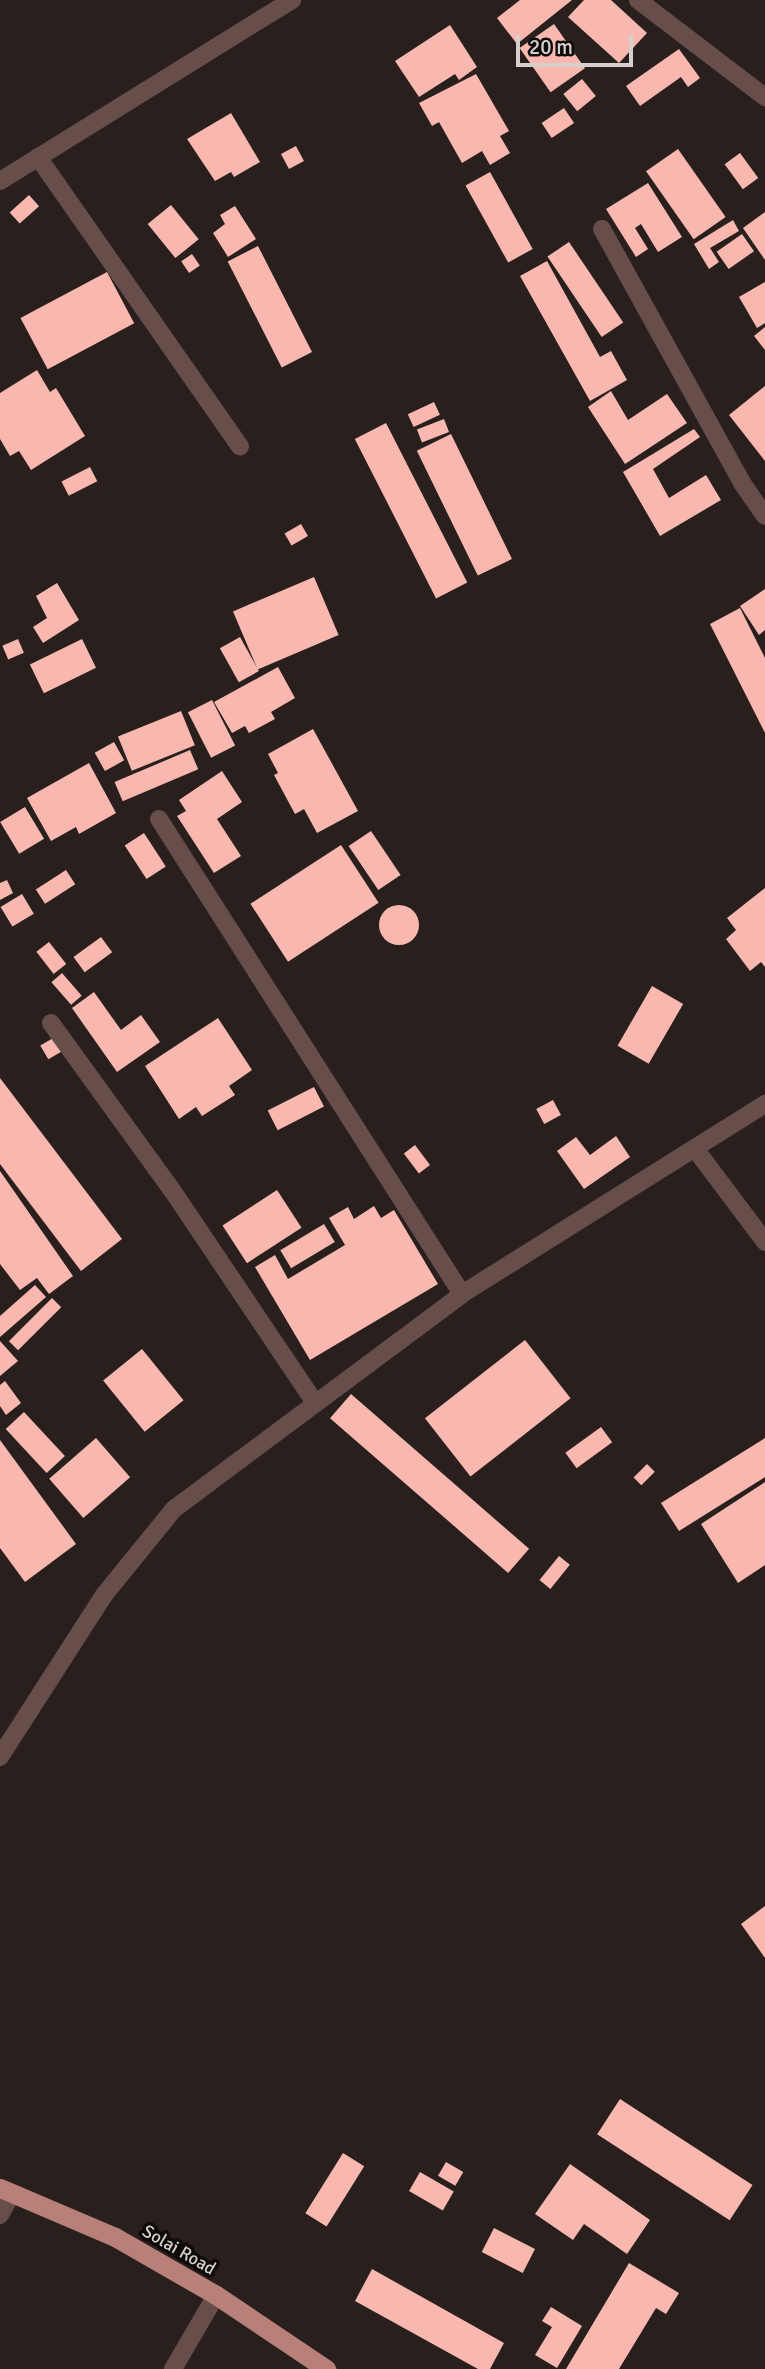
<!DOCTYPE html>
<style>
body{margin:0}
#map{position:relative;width:765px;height:2369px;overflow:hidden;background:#29201e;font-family:Signika,sans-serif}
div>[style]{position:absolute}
.building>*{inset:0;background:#f9b8af;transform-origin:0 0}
.round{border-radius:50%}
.minor>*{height:18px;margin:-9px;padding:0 9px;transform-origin:9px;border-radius:9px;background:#674e4a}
.trunk>*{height:19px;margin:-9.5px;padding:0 9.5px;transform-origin:9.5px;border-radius:9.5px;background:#b88079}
span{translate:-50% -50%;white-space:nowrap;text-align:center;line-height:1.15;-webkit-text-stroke:7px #0e0b0a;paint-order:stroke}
.street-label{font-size:18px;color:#d5cfce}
.scale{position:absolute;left:516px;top:35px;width:117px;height:32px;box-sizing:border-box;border:4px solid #d5cfce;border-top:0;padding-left:9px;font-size:21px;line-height:24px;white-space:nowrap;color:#d5cfce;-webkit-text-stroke:5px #0e0b0a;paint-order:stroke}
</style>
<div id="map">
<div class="building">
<div style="clip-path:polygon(520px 0,572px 0,517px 44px,497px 18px)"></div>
<div style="clip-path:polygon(584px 0,611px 0,647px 33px,619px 63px,568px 17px)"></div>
<div style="left:554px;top:24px;width:54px;height:42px;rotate:55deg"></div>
<div style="clip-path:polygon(450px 25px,477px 67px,459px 80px,455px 74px,419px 97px,395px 61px)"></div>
<div style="clip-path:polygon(679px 49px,700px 78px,688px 87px,681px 77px,640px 106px,626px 86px)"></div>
<div style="clip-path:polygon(476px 74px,509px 131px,500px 136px,510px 153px,490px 165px,482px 151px,462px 163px,439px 122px,432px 126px,419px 103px)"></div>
<div style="left:582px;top:79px;width:22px;height:24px;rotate:51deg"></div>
<div style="left:564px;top:108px;width:18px;height:27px;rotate:56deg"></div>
<div style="clip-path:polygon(231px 113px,260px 162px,234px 177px,231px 172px,215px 181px,187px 139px)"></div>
<div style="left:296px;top:146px;width:17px;height:17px;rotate:62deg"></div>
<div style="left:678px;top:149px;width:83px;height:39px;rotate:55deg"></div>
<div style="left:740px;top:153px;width:31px;height:19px;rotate:54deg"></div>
<div style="left:490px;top:172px;width:88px;height:28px;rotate:61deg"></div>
<div style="clip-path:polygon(648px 183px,682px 237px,658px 252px,641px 224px,635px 228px,648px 249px,636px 257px,606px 209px)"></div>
<div style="left:29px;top:195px;width:15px;height:26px;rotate:48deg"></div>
<div style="left:171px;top:205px;width:44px;height:30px;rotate:51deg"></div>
<div style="clip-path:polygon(235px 206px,256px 239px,228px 257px,213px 233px,225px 224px,220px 215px)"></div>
<div style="clip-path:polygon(765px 212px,765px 260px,743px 228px)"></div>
<div style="clip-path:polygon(733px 220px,739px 231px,710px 248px,719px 262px,709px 269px,694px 244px)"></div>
<div style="left:742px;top:234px;width:21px;height:31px;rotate:55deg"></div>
<div style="left:569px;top:242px;width:97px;height:26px;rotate:56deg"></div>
<div style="left:258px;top:246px;width:119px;height:34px;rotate:63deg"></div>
<div style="left:192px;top:254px;width:14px;height:13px;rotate:56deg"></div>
<div style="clip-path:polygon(547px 261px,600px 357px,611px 351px,627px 380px,590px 401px,520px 276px)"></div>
<div style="left:107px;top:272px;width:58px;height:98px;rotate:62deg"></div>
<div style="clip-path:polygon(765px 282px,765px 323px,757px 328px,739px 297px)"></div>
<div style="clip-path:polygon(765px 327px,765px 350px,754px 336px)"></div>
<div style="clip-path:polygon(37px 370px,50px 392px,56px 388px,85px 436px,31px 470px,19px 451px,10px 456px,0 439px,0 393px)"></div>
<div style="clip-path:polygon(765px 386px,765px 461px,729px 415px)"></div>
<div style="clip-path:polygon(611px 391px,628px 420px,667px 394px,687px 423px,625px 464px,588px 407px)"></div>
<div style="left:434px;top:402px;width:14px;height:29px;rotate:65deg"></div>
<div style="left:444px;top:419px;width:14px;height:29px;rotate:69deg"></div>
<div style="left:386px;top:423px;width:179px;height:35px;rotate:63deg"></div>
<div style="clip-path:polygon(694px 429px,700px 437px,653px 469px,669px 498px,706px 475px,721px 500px,660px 536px,623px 472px)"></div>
<div style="left:451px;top:434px;width:139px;height:38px;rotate:64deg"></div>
<div style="left:90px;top:467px;width:16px;height:32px;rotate:63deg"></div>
<div style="left:301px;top:524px;width:14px;height:19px;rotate:60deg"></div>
<div style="left:314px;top:577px;width:63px;height:88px;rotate:67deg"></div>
<div style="clip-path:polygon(57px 583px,79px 620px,43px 643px,33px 627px,47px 618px,36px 596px)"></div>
<div style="clip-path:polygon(765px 589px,765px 630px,759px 635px,740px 606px)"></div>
<div style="clip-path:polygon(740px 608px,765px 658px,765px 733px,710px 624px)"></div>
<div style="left:240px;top:637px;width:39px;height:23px;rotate:61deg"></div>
<div style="left:18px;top:639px;width:15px;height:17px;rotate:67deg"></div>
<div style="left:82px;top:639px;width:32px;height:58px;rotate:64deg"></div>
<div style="clip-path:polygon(278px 667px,295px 698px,271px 712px,275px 719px,249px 733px,245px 726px,232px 733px,214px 702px)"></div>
<div style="left:212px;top:700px;width:51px;height:27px;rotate:63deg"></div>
<div style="left:181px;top:711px;width:37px;height:68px;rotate:68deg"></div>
<div style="clip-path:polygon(313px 729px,358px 811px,317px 833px,304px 809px,295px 814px,274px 775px,278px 773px,268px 754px)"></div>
<div style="left:114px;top:742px;width:21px;height:22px;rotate:61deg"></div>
<div style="left:190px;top:750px;width:21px;height:82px;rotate:67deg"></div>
<div style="clip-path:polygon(89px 763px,116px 813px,79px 834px,76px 827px,51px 841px,27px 798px)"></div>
<div style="clip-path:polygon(222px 771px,242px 802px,217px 819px,241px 856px,214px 873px,177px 816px,186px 811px,179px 800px)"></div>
<div style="left:25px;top:807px;width:37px;height:29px;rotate:59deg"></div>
<div style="left:371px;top:831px;width:53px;height:27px;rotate:56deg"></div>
<div style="left:144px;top:833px;width:40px;height:23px;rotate:57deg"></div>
<div style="left:341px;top:845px;width:69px;height:108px;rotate:57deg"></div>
<div style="left:66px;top:870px;width:17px;height:36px;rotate:57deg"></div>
<div style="clip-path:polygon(7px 880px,13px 893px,0 900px,0 883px)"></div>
<div style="clip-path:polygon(765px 888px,765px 967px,761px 962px,750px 971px,726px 939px,736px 930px,727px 918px)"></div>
<div style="left:22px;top:894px;width:23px;height:25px;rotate:59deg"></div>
<div class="round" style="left:379px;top:905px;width:40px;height:40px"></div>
<div style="left:101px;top:937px;width:19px;height:34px;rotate:54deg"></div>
<div style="left:49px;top:942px;width:28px;height:16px;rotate:52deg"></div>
<div style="left:62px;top:973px;width:30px;height:14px;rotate:49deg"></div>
<div style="left:652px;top:986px;width:36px;height:69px;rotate:30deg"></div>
<div style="clip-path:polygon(94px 992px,121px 1030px,141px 1015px,160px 1042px,117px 1072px,72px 1008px)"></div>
<div style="clip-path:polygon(218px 1018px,252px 1070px,229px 1086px,235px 1095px,202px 1116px,196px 1107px,179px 1119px,145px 1066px)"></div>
<div style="left:55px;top:1037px;width:16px;height:17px;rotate:60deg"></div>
<div style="clip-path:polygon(0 1078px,122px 1239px,81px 1271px,0 1164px)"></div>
<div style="left:314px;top:1087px;width:22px;height:52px;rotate:63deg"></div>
<div style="left:553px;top:1100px;width:17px;height:19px;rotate:62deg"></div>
<div style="clip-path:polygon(616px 1136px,630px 1157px,584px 1189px,557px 1151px,576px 1137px,590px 1155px)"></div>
<div style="left:415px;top:1145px;width:25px;height:14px;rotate:53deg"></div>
<div style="clip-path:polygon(0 1171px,73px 1276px,49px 1294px,37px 1278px,20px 1290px,0 1264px)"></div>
<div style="left:277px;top:1190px;width:45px;height:65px;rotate:57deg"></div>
<div style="clip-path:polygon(374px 1206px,381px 1218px,394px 1210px,438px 1284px,310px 1360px,255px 1267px,275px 1255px,288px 1279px,345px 1245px,329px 1218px,348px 1207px,354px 1219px)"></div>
<div style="left:324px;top:1224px;width:21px;height:51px;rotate:59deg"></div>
<div style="clip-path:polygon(35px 1285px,46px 1297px,0 1337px,0 1316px)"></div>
<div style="left:52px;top:1298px;width:13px;height:61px;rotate:45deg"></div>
<div style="left:525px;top:1340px;width:74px;height:127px;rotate:52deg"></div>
<div style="clip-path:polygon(0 1341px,18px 1361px,0 1376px)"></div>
<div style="left:142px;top:1349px;width:66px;height:50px;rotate:51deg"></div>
<div style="clip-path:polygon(5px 1381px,21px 1403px,6px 1415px,0 1406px,0 1385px)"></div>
<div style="left:351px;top:1394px;width:236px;height:32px;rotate:41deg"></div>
<div style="left:24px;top:1412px;width:60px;height:25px;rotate:47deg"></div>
<div style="left:601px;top:1427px;width:19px;height:44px;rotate:54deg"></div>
<div style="left:96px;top:1438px;width:52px;height:62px;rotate:49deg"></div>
<div style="clip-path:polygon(765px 1438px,765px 1477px,679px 1531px,661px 1503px)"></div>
<div style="clip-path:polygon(0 1440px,76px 1544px,25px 1582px,0 1548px)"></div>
<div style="left:647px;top:1464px;width:11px;height:19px;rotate:45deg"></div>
<div style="clip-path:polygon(765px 1482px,765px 1565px,738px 1583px,701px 1524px)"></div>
<div style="left:559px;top:1556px;width:14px;height:31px;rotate:39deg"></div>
<div style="clip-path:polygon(765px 1906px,765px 1958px,741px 1924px)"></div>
<div style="left:620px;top:2099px;width:158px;height:42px;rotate:33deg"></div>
<div style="left:343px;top:2153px;width:25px;height:71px;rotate:32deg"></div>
<div style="left:446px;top:2162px;width:20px;height:16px;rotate:30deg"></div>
<div style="clip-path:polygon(570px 2164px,650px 2220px,627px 2254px,584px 2224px,573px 2240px,535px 2214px)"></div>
<div style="left:420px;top:2172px;width:39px;height:22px;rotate:30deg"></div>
<div style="left:494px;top:2228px;width:46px;height:27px;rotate:27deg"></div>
<div style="clip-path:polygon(629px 2263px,679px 2293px,666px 2314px,656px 2308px,619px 2369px,566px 2369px)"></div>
<div style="clip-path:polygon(372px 2269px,504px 2343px,490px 2369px,478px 2369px,355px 2301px)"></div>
<div style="clip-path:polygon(551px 2307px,582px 2326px,557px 2368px,535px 2355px,552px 2327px,542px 2321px)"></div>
</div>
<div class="minor">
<div style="left:638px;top:0;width:160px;rotate:37.4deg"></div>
<div style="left:38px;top:157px;width:353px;rotate:55.1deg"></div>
<div style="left:0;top:181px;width:344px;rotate:-31.8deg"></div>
<div style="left:602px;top:229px;width:290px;rotate:61.1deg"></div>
<div style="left:742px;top:483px;width:40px;rotate:55.1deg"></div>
<div style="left:159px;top:819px;width:563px;rotate:57.47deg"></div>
<div style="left:51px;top:1023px;width:206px;rotate:54.1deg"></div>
<div style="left:172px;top:1190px;width:254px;rotate:56.1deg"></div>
<div style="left:696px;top:1150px;width:115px;rotate:53.1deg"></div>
<div style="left:0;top:1757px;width:193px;rotate:-57.3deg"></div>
<div style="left:104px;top:1595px;width:111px;rotate:-50.9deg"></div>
<div style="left:174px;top:1509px;width:359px;rotate:-36.7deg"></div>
<div style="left:462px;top:1294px;width:358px;rotate:-32.1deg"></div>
<div style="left:0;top:2215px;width:25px;rotate:-61deg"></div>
<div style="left:173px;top:2369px;width:86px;rotate:-59.8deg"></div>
</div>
<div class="trunk">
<div style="left:0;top:2188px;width:125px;rotate:23.1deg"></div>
<div style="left:115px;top:2237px;width:116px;rotate:29.9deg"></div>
<div style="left:216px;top:2295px;width:133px;rotate:33.9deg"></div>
</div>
<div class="street-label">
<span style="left:179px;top:2250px;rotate:30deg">Solai Road</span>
</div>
<div class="scale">20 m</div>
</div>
